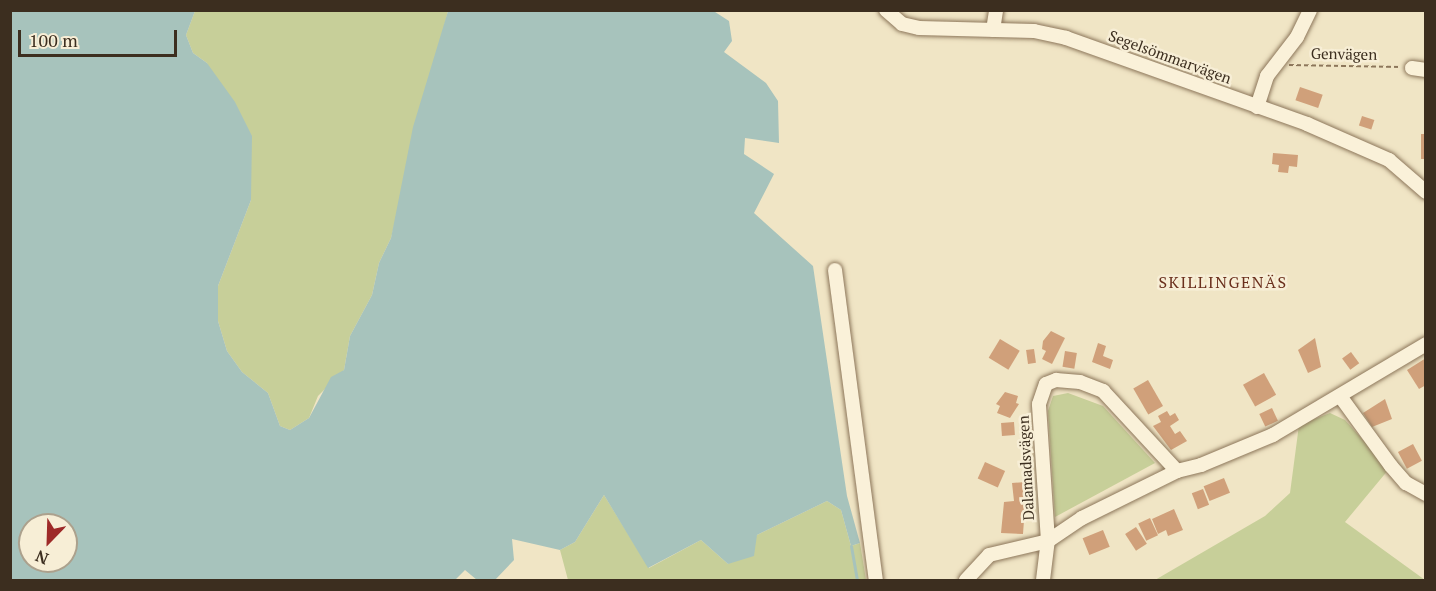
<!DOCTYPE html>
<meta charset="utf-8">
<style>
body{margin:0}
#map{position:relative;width:1436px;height:591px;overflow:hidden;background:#f0e5c5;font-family:"PT Serif",serif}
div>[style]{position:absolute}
.green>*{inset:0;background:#c7cf99}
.water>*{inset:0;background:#a7c3bc}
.stream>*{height:3px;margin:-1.5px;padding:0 1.5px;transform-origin:1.5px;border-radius:1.5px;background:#a7c3bc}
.building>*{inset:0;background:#d0a07a;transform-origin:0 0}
.path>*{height:2px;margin-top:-1px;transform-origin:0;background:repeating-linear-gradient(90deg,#8c765a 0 4.5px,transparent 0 7.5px)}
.roads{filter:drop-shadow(0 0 2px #8c765a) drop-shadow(0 0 2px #8c765a)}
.minor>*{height:14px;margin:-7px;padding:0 7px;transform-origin:7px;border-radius:7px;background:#faf1d9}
span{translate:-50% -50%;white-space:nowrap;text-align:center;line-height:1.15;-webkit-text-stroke:5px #f7eed6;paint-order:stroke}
.street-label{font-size:15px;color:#3c2e1f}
.neighbourhood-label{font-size:16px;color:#6a2f1c;letter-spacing:1.5px}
.frame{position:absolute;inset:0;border:12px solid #3c2e1f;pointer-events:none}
.north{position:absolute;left:18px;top:513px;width:60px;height:60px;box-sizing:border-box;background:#f7eed6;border:2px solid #aca18d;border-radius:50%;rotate:203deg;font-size:16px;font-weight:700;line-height:24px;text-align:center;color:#3c2e1f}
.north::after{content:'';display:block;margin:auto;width:21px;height:27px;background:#9e2a28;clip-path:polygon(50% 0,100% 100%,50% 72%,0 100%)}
.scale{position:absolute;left:18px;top:30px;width:159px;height:27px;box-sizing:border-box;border:3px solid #3c2e1f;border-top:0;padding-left:8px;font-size:18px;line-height:21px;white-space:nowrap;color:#3c2e1f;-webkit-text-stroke:4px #f7eed6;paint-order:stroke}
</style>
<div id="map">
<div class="green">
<div style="clip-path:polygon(195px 11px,448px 11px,391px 238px,379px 263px,372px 295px,350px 336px,344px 370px,318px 396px,309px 418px,290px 430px,280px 426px,268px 393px,242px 372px,227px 351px,218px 321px,218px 286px,251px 200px,207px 63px,193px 53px,186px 35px)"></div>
<div style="clip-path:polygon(1068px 393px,1103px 406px,1155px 463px,1055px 517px,1048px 411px,1053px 396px)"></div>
<div style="clip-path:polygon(1330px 413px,1345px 420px,1389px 469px,1345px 522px,1425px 580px,1155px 580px,1265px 516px,1290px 493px,1299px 425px)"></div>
<div style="clip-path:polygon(604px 495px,649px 568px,701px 540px,728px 564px,757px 535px,827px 501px,841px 510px,851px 546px,860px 543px,866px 580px,568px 580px,560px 550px,575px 542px)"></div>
</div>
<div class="water">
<div style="clip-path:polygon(evenodd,712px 10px,729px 21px,732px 41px,724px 52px,766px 83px,778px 101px,779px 143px,745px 138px,744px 154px,774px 174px,754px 213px,813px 266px,847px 496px,860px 543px,851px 546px,841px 510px,827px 501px,757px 535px,754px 556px,728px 564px,701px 540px,648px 568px,604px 495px,575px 542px,560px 550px,512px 539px,514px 560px,495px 580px,477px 580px,465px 570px,455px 580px,11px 580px,11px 11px,195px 11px,186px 35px,193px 53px,207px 63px,235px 102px,252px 136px,251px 200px,218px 286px,218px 321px,227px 351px,242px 372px,268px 393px,280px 426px,290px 430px,309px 418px,331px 377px,344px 370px,350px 336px,372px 295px,379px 263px,391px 238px,413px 127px,448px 11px,712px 10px,30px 525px,66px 525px,66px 561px,30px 561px,30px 525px)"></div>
</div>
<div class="stream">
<div style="left:851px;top:546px;width:35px;rotate:80deg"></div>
</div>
<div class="building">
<div style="left:1300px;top:87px;width:24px;height:14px;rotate:19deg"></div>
<div style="left:1362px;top:116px;width:13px;height:10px;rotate:18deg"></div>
<div style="left:1421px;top:134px;width:5px;height:25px"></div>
<div style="clip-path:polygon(1273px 153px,1298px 155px,1297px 167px,1289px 166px,1288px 173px,1278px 172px,1279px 165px,1272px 164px)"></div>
<div style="clip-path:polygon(1051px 331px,1065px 338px,1052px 364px,1042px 359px,1046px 351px,1042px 349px,1043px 341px)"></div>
<div style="clip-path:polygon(1315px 338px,1321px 367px,1308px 373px,1298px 350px)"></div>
<div style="left:1000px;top:339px;width:23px;height:22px;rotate:31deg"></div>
<div style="clip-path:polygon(1098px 343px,1106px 346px,1103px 356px,1113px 360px,1110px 369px,1092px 362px)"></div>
<div style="left:1034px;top:349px;width:14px;height:8px;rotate:82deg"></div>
<div style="left:1065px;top:351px;width:12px;height:16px;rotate:9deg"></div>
<div style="left:1351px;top:352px;width:14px;height:11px;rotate:54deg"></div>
<div style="clip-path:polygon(1426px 358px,1426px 385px,1419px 389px,1407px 370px)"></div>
<div style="left:1264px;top:373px;width:25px;height:24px;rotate:61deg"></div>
<div style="left:1148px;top:380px;width:30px;height:17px;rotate:60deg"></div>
<div style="clip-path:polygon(1005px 392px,1018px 396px,1016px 403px,1019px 404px,1010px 418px,997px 413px,1000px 406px,996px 404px)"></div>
<div style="clip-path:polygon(1385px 399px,1392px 419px,1372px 427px,1363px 413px)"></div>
<div style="left:1272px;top:408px;width:14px;height:14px;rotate:65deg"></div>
<div style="clip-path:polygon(1167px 411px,1170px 416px,1175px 413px,1179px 420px,1170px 426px,1175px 434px,1180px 431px,1187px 441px,1171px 450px,1153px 426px,1161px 422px,1158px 416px)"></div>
<div style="left:1014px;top:422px;width:13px;height:13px;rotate:86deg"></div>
<div style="left:1413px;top:444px;width:19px;height:17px;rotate:62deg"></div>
<div style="left:985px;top:462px;width:22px;height:18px;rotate:24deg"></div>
<div style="left:1224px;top:478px;width:16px;height:22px;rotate:68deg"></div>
<div style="clip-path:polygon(1026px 482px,1028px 507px,1025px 507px,1023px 534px,1001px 533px,1004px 502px,1014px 501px,1012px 483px)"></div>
<div style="left:1203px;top:489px;width:17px;height:12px;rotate:69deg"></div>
<div style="clip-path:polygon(1174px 509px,1183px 530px,1168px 536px,1166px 530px,1158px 534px,1152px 519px)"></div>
<div style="left:1150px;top:518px;width:19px;height:13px;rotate:65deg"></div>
<div style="left:1136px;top:527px;width:20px;height:13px;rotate:57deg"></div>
<div style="left:1103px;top:530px;width:18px;height:22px;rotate:68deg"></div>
</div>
<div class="path">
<div style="left:1289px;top:65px;width:112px;rotate:1deg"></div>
</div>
<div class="roads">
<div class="minor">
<div style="left:886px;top:10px;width:21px;rotate:41deg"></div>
<div style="left:902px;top:24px;width:17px;rotate:13deg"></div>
<div style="left:919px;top:28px;width:115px;rotate:1.5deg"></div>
<div style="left:1034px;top:31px;width:33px;rotate:12deg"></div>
<div style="left:1066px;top:38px;width:256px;rotate:19.6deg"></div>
<div style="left:1307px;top:124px;width:90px;rotate:23.7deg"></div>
<div style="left:1389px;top:160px;width:49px;rotate:40.9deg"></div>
<div style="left:993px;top:30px;width:20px;rotate:-81deg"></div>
<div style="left:1412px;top:68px;width:14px;rotate:8deg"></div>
<div style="left:1257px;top:107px;width:33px;rotate:-72deg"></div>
<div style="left:1267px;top:76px;width:49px;rotate:-52.4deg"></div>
<div style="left:1297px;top:37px;width:30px;rotate:-64deg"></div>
<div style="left:835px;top:270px;width:313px;rotate:82.5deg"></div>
<div style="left:1340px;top:396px;width:87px;rotate:53.9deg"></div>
<div style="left:1391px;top:466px;width:23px;rotate:49deg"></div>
<div style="left:1406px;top:483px;width:23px;rotate:29deg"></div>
<div style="left:966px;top:580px;width:34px;rotate:-47deg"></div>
<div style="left:989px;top:555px;width:61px;rotate:-13.3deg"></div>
<div style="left:1048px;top:541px;width:41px;rotate:-34.1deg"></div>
<div style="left:1082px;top:518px;width:106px;rotate:-26.3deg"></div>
<div style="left:1043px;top:580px;width:39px;rotate:-83deg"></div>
<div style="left:1048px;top:541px;width:137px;rotate:-93.8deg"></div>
<div style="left:1039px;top:404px;width:21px;rotate:-71deg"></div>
<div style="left:1046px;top:384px;width:11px;rotate:-22deg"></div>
<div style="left:1056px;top:380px;width:24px;rotate:5deg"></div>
<div style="left:1080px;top:382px;width:25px;rotate:21deg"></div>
<div style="left:1103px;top:391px;width:109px;rotate:47.2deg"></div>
<div style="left:1177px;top:471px;width:25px;rotate:-14deg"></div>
<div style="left:1201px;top:465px;width:78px;rotate:-22.6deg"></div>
<div style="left:1273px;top:435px;width:178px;rotate:-30.7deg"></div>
</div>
</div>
<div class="street-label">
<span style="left:1344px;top:54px;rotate:1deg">Genvägen</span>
<span style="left:1170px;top:57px;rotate:20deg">Segelsömmarvägen</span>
<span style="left:1026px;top:468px;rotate:-93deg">Dalamadsvägen</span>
</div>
<div class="neighbourhood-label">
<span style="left:1223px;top:282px">SKILLINGENÄS</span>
</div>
<div class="frame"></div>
<div class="north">N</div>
<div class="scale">100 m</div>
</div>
